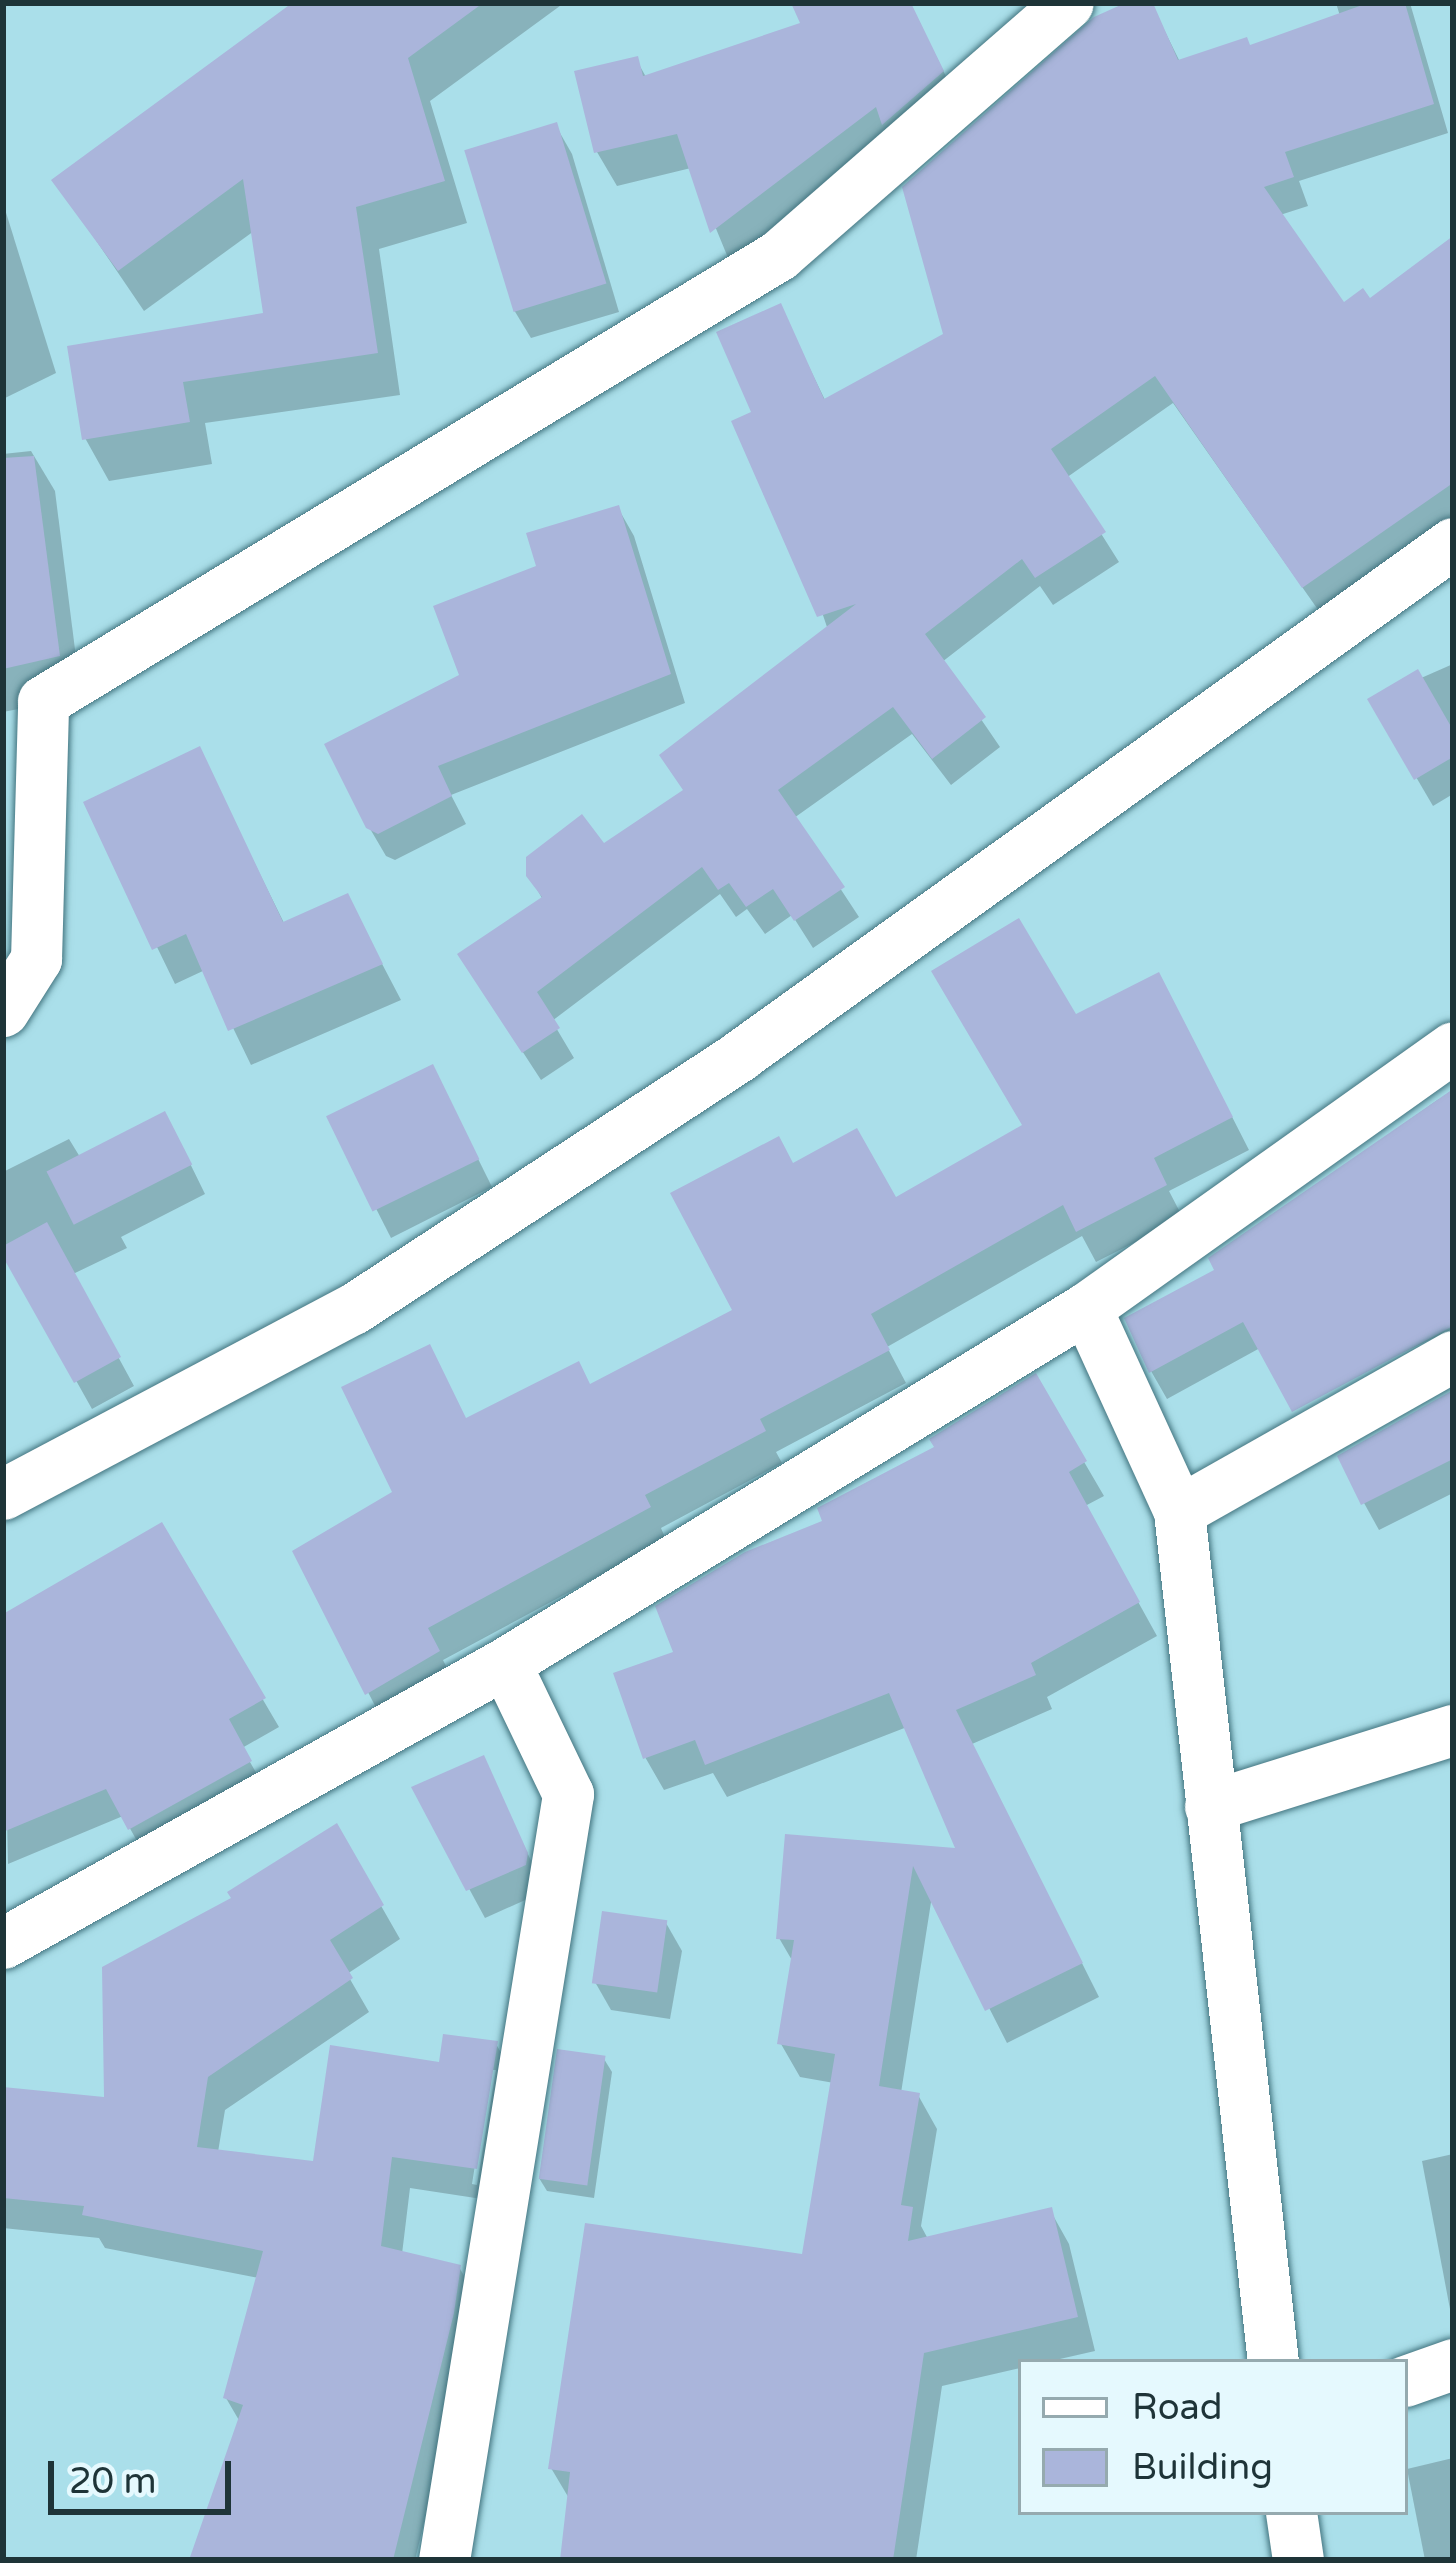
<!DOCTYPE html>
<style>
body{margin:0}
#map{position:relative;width:1456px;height:2563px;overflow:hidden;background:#aadfea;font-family:"Varela Round",sans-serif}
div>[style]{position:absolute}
.shadow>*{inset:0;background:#0003}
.building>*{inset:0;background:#aab5db;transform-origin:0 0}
.roads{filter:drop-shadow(0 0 3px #42747f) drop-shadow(0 0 3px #42747f)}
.minor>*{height:51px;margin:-25.5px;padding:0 25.5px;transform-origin:25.5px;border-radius:25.5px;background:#fff}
span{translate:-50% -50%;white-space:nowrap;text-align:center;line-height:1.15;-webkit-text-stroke:10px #e5f9fe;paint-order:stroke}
.frame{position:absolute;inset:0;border:6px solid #1e3438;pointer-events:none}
.legend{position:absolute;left:1018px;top:2359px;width:390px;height:156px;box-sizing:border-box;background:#e5f9fe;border:3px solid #95aaaf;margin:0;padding:15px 21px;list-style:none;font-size:36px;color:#1e3438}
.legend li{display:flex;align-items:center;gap:24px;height:60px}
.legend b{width:60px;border:3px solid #95aaaf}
.scale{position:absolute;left:48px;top:2461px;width:183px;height:54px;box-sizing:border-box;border:6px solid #1e3438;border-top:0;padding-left:15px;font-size:36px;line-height:42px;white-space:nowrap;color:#1e3438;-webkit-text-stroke:9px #e5f9fe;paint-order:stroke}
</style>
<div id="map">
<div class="shadow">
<div style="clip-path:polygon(297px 3px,564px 3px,430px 101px,467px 223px,379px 249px,400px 395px,205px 423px,212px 464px,109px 481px,85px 438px,266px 316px,254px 231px,144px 311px,55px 180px)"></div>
<div style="clip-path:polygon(794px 3px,910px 3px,961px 107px,731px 265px,691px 168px,617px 186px,597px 152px,636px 59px,646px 77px,804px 24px)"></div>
<div style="clip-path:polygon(1132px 3px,1151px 3px,1180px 62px,1250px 48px,1340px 16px,1336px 3px,1410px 3px,1448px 133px,1299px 181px,1308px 206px,1280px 215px,1344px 306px,1370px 302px,1453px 240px,1453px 528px,1321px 614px,1173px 403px,1066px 478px,1119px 562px,1053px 605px,1040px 586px,942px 662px,1000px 747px,951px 785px,912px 734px,794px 818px,859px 917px,813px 948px,792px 915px,765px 934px,747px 909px,736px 917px,720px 894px,552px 1021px,574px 1058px,541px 1080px,478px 983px,543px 900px,529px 875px,603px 847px,685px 792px,828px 630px,755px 414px,780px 307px,826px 402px,947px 335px)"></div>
<div style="clip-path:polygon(556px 126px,572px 154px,619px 312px,531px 338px,514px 310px)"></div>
<div style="clip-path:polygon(3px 203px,56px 373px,3px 399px)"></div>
<div style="clip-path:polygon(31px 451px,55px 491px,81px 697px,3px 712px,3px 454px)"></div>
<div style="clip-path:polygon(618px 508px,634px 536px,685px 703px,451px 795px,466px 824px,395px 860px,386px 856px,369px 827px,463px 676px)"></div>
<div style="clip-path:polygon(1453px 664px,1453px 794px,1433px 806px,1371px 700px)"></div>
<div style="clip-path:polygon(199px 750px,285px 925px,347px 897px,401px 1000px,251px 1065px,205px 970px,175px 984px,87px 803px)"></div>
<div style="clip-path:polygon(1176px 1007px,1249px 1150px,1169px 1191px,1183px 1218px,1096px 1262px,1082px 1236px,887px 1347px,906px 1383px,776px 1452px,782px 1463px,661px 1528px,666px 1540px,443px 1660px,455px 1684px,385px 1725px,296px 1553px,396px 1493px,467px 1420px,591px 1387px,736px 1312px,794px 1167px,895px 1200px,1026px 1126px,1075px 1018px)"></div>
<div style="clip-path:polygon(447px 1096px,492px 1187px,391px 1238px,330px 1118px)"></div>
<div style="clip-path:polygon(1439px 1099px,1453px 1118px,1453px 1329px,1292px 1404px,1260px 1348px,1167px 1399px,1151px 1371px,1218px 1271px,1212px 1259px)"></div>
<div style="clip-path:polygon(69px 1139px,80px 1157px,180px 1143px,205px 1194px,121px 1237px,127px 1248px,73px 1274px,134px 1386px,92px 1409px,3px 1250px,3px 1172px)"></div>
<div style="clip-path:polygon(1035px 1378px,1104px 1496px,1085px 1506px,1157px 1636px,1047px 1697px,1052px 1709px,972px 1744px,1099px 1997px,1007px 2043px,932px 1896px,901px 2093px,918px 2095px,937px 2129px,921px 2226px,928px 2239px,1050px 2210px,1069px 2244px,1095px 2351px,942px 2386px,916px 2560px,563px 2560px,570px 2500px,551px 2468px,804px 2257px,834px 2083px,800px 2077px,781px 2044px,793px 1962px,779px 1938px,788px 1837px,960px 1851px,907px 1727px,727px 1797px,713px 1773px,664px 1790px,645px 1757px,677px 1654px,826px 1522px)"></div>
<div style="clip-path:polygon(1453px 1392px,1453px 1493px,1379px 1530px,1364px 1503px)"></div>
<div style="clip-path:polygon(161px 1526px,279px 1727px,242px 1748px,266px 1790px,146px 1857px,123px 1816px,8px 1864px,3px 1642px)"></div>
<div style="clip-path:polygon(483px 1759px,542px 1884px,541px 1893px,485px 1918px,415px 1789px)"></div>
<div style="clip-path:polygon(evenodd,336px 1827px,400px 1939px,347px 1974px,369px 2012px,225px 2110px,218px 2152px,315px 2164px,441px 2065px,496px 2044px,515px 2077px,495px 2201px,410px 2188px,402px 2254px,459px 2267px,478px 2300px,415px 2560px,192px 2560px,240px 2422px,226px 2398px,259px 2278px,105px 2248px,99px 2238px,3px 2228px,3px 2090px,107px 2101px,235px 1900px,336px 1827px,490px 2070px,496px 2070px,477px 2185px,472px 2184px,490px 2070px)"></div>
<div style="clip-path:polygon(666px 1923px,682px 1951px,670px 2019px,611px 2010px,595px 1982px)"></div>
<div style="clip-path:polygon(604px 2059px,612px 2072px,594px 2198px,547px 2191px,539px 2178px)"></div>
<div style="clip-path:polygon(1453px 2154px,1453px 2325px,1422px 2161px)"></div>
<div style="clip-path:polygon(1453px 2458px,1453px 2560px,1425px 2560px,1407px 2469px)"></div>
</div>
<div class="building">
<div style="clip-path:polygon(292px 3px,483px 3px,408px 58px,445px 181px,356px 207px,378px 353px,183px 382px,190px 422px,82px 440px,67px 346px,263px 313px,243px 179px,118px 271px,51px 180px)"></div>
<div style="clip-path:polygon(791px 3px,911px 3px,944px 71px,882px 125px,876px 107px,710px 233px,677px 134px,594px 153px,574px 71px,638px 56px,643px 76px,800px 23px)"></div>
<div style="clip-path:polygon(1125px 3px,1153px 3px,1178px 60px,1247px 37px,1250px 45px,1368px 3px,1405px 3px,1434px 104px,1285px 152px,1294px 177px,1264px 187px,1344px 302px,1363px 288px,1370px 298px,1453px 236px,1453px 483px,1302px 588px,1155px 376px,1051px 449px,1106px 532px,1035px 578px,1022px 559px,925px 634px,986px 717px,932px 759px,893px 707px,778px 790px,845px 887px,794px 921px,773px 889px,746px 907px,729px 883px,718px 890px,702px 867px,537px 992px,560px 1028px,522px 1053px,457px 954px,542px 897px,526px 876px,526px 857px,582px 814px,604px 843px,683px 790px,659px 755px,856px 604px,817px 617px,731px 421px,751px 412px,716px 332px,781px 303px,824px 399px,943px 334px,902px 187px,1094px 17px)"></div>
<div style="left:557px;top:122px;width:169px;height:97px;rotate:73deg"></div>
<div style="clip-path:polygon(34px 456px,60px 656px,3px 669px,3px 458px)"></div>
<div style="clip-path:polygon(619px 505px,671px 674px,438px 766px,452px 796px,378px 834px,366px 828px,324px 744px,459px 675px,433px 606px,536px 566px,526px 533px)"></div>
<div style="clip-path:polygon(1418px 669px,1453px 730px,1453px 757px,1414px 780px,1367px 699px)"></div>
<div style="clip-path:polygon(200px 746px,283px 922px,348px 893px,383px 964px,228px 1031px,186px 934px,152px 950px,83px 802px)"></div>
<div style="clip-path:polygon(1019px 918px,1076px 1014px,1159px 972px,1233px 1117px,1154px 1158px,1167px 1185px,1076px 1232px,1063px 1205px,871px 1314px,890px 1350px,760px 1419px,766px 1431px,645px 1495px,651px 1507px,428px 1628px,440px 1651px,365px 1695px,292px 1551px,392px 1492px,341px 1387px,430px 1344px,466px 1418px,579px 1361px,590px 1384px,732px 1310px,670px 1193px,779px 1136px,793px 1163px,857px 1128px,896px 1197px,1022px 1125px,931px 971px)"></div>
<div style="left:433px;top:1064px;width:106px;height:119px;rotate:64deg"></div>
<div style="clip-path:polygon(1453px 1089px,1453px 1326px,1292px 1412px,1243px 1322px,1149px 1373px,1124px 1318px,1214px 1270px,1208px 1258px)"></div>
<div style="left:165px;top:1111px;width:60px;height:133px;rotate:63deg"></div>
<div style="clip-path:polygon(47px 1222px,121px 1357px,74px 1383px,3px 1257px,3px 1246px)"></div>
<div style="clip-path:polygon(1036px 1373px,1087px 1461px,1069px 1472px,1140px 1602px,1031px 1663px,1036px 1675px,956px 1710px,1083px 1963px,985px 2011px,913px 1866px,879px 2086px,920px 2093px,901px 2205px,913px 2207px,908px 2241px,1052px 2207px,1078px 2317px,924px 2353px,893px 2560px,560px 2560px,570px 2472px,548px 2469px,585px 2223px,802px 2254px,835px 2054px,777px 2044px,794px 1940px,776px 1939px,785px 1834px,955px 1848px,889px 1693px,705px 1765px,695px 1740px,643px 1759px,613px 1673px,673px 1652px,655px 1606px,745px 1552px,822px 1521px,817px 1508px,934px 1447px,929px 1439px)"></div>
<div style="clip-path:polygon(1453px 1390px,1453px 1459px,1361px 1505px,1337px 1456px)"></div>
<div style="clip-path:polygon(162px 1522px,266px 1698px,229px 1719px,252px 1761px,128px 1830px,106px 1789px,3px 1832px,3px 1614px)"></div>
<div style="clip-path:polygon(484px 1755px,528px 1853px,526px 1865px,466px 1891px,411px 1787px)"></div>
<div style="clip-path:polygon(337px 1823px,384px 1905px,330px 1940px,353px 1978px,208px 2077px,197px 2147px,313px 2161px,330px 2045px,439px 2062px,443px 2034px,498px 2041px,477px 2169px,392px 2157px,381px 2246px,461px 2265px,454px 2313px,393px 2560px,189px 2560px,243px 2405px,223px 2398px,263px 2251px,82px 2215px,84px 2206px,3px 2198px,3px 2087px,104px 2097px,102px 1967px,231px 1898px,227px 1892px)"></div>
<div style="left:602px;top:1911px;width:66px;height:73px;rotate:8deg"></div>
<div style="left:557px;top:2049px;width:49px;height:131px;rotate:8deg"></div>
</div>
<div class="roads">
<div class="minor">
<div style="left:3px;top:1011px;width:62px;rotate:-57.6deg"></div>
<div style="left:36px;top:959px;width:258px;rotate:-88.4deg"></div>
<div style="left:43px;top:701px;width:861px;rotate:-31.21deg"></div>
<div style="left:779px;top:255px;width:383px;rotate:-41.1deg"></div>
<div style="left:1086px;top:1308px;width:223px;rotate:65.4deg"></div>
<div style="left:1179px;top:1511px;width:856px;rotate:83.7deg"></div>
<div style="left:3px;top:1494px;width:396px;rotate:-27.9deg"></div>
<div style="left:353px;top:1309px;width:462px;rotate:-33.2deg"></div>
<div style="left:739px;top:1056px;width:879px;rotate:-35.7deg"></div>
<div style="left:1179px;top:1511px;width:315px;rotate:-29.5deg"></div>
<div style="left:1210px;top:1806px;width:255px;rotate:-17.4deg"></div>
<div style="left:3px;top:1943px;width:575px;rotate:-29.15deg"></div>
<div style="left:505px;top:1663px;width:681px;rotate:-31.43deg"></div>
<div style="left:1086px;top:1308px;width:450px;rotate:-35.4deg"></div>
<div style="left:1405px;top:2381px;width:51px;rotate:-19.5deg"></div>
<div style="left:1291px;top:2512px;width:49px;rotate:81.7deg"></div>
<div style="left:444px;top:2560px;width:776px;rotate:-80.8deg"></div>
<div style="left:568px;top:1794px;width:145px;rotate:-115.7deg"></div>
</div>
</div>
<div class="frame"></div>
<ul class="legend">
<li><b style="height:15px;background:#fff"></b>Road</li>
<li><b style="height:33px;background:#aab5db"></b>Building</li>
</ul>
<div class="scale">20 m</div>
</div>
